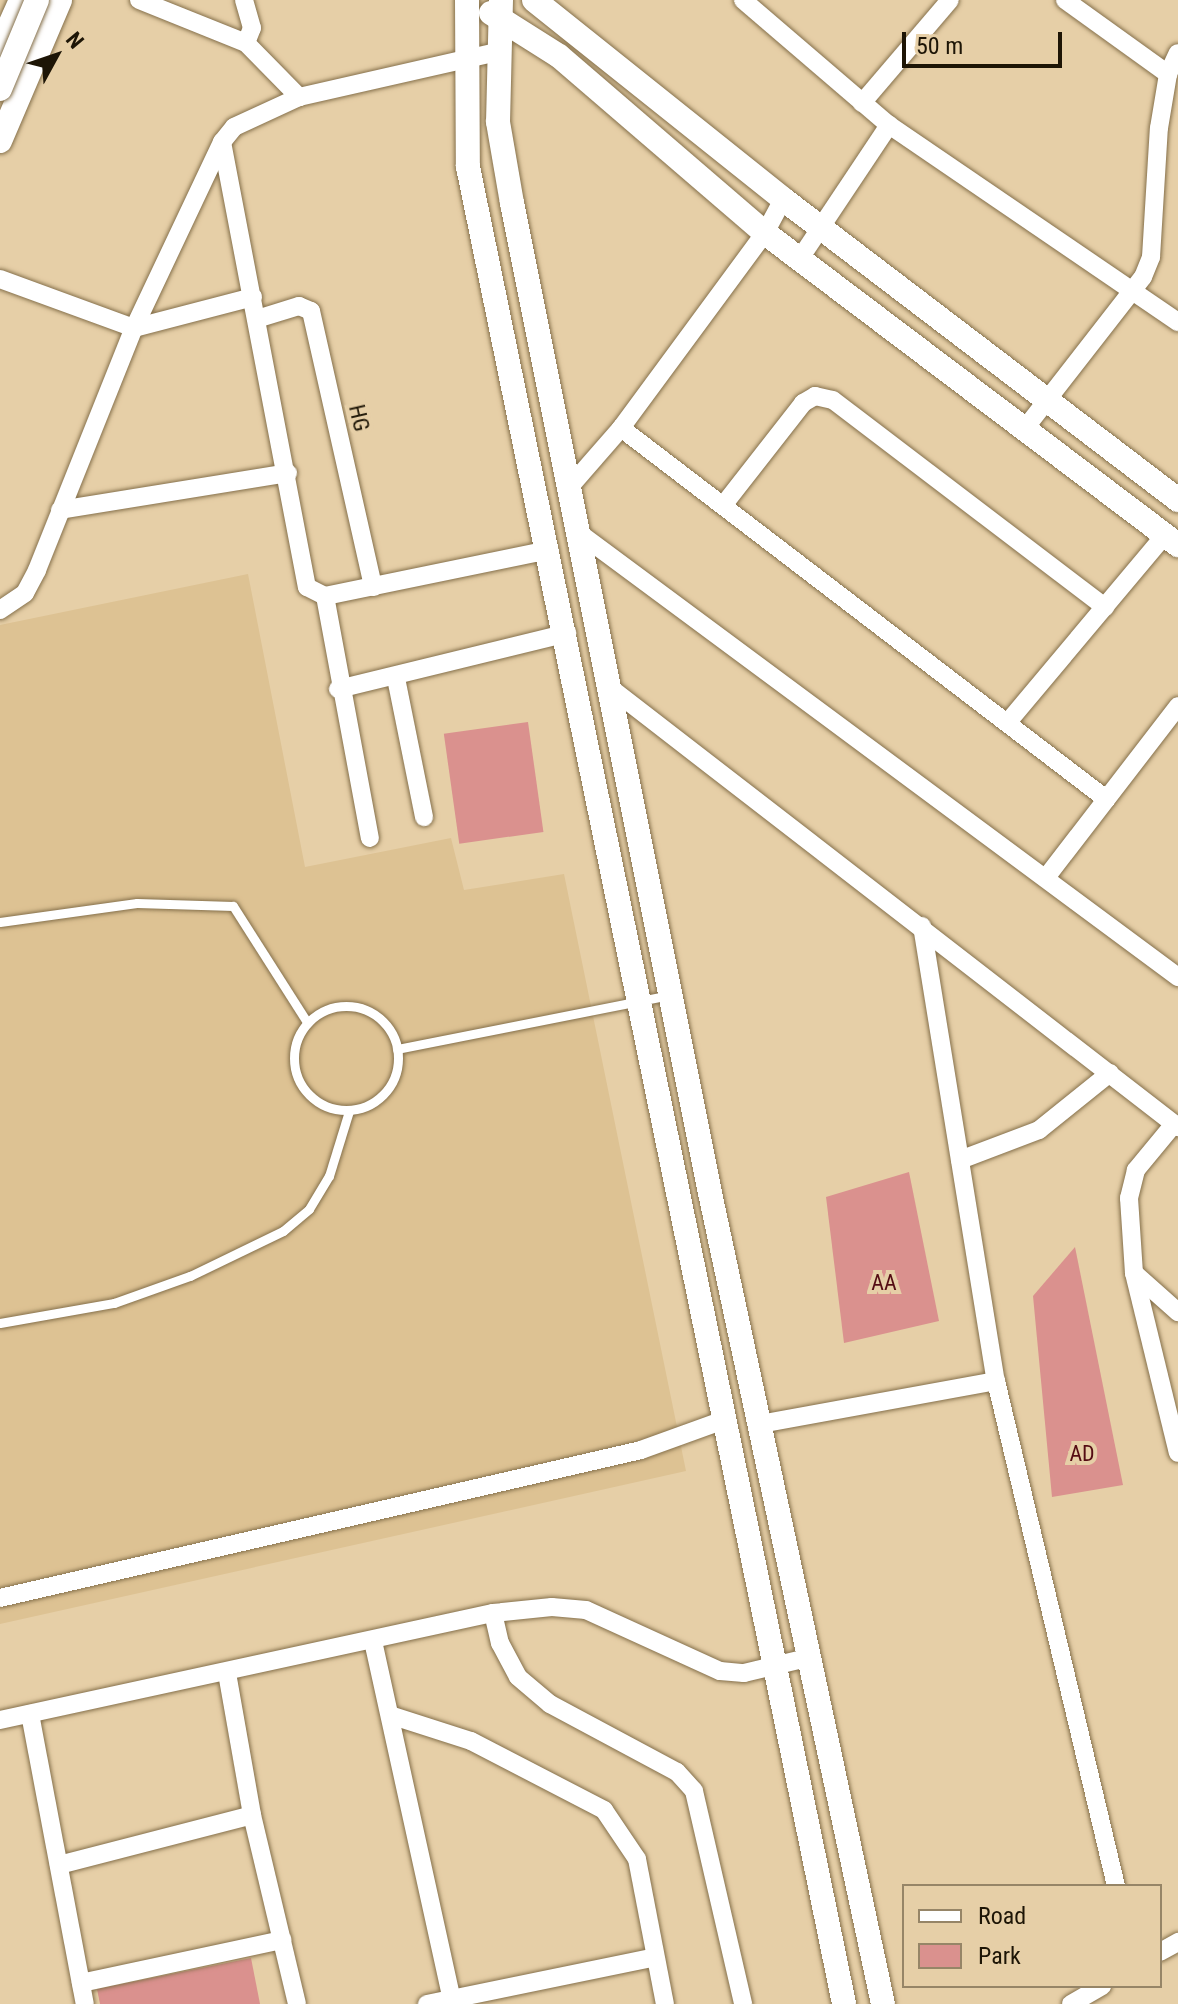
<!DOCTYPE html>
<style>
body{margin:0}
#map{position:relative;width:1178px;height:2004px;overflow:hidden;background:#e6cfa7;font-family:"Roboto Condensed",sans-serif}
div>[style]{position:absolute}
.built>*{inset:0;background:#ddc293}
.green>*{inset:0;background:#da918e;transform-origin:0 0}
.roads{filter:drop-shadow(0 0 2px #85704b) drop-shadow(0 0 2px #85704b)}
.service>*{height:9px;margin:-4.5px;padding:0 4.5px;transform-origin:4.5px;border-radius:4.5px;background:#fff}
.service>.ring{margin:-4.5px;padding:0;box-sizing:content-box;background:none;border:9px solid #fff;border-radius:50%}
.minor>*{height:18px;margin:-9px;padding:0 9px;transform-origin:9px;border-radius:9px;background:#fff}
.tertiary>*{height:24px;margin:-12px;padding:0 12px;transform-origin:12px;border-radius:12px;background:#fff}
.bridges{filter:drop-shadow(0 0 2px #85704b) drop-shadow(0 0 2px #85704b)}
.tertiary-bridge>*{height:24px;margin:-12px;padding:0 12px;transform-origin:12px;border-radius:12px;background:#fff}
span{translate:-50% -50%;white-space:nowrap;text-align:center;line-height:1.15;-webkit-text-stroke:8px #e6cfa7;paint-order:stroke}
.street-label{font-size:22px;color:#1d1506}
.park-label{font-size:22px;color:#540c13}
.legend{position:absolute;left:902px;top:1884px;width:260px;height:104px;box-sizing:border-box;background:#e6cfa7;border:2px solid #968567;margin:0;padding:10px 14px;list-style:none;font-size:24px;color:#1d1506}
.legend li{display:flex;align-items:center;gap:16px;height:40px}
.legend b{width:40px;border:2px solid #968567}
.north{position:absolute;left:16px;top:16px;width:80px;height:80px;-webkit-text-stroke:6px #e6cfa7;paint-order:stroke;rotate:50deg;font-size:22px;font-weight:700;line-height:32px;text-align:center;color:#1d1506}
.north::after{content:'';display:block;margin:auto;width:28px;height:36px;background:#1d1506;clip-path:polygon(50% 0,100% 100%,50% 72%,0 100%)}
.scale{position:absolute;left:902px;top:32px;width:160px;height:36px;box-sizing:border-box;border:4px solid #1d1506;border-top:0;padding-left:10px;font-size:24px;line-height:28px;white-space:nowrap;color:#1d1506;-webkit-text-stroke:6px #e6cfa7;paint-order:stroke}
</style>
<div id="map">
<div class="built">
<div style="clip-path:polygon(248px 574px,305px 867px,451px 838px,464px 890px,564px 874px,686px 1471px,0 1624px,0 625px)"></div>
</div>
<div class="green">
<div style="left:528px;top:722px;width:111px;height:85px;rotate:82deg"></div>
<div style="clip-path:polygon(909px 1172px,939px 1321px,844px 1343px,826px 1197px)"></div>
<div style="clip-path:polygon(1075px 1247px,1123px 1485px,1052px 1497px,1033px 1296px)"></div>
<div style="clip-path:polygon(251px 1958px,260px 2004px,100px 2004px,97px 1989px)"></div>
</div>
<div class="roads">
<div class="service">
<div style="left:0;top:922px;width:138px;rotate:-7.9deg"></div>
<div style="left:137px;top:903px;width:96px;rotate:1.8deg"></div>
<div style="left:233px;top:906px;width:138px;rotate:57.5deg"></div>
<div class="ring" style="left:294px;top:1006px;width:95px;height:95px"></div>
<div style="left:397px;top:1049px;width:277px;rotate:-11.2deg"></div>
<div style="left:0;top:1323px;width:116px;rotate:-10deg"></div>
<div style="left:114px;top:1303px;width:81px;rotate:-19.6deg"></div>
<div style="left:190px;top:1276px;width:103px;rotate:-25.8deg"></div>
<div style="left:283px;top:1231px;width:34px;rotate:-40deg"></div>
<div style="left:309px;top:1209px;width:39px;rotate:-59deg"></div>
<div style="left:329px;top:1176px;width:68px;rotate:-72.9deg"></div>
</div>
<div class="minor">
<div style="left:139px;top:0;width:115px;rotate:21.9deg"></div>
<div style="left:246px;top:43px;width:76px;rotate:45.5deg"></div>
<div style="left:244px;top:0;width:29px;rotate:74deg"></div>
<div style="left:252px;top:28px;width:16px;rotate:112deg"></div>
<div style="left:743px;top:0;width:192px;rotate:40.6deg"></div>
<div style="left:889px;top:125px;width:350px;rotate:34.3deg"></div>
<div style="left:1065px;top:0;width:127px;rotate:35.7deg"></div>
<div style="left:862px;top:103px;width:135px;rotate:-49.5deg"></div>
<div style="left:222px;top:142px;width:453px;rotate:79.2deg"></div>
<div style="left:307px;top:587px;width:20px;rotate:27deg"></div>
<div style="left:325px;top:596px;width:229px;rotate:-11.6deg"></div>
<div style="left:801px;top:257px;width:159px;rotate:-56.3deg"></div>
<div style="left:0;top:279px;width:143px;rotate:20.1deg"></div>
<div style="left:134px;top:328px;width:123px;rotate:-14.6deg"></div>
<div style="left:260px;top:318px;width:41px;rotate:-17.1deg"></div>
<div style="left:299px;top:306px;width:13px;rotate:23deg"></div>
<div style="left:311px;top:311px;width:283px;rotate:77.3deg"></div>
<div style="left:621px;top:428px;width:611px;rotate:37.41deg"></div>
<div style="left:1023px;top:431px;width:195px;rotate:-52.1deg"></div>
<div style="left:1143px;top:277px;width:22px;rotate:-68deg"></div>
<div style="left:1151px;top:257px;width:129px;rotate:-86.5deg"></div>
<div style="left:1159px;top:128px;width:55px;rotate:-80.5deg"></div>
<div style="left:1168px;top:74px;width:23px;rotate:-65deg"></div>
<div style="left:567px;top:490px;width:82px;rotate:-48.9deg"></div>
<div style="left:621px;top:428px;width:242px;rotate:-53.6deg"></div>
<div style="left:765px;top:233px;width:38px;rotate:-62deg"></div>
<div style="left:725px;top:503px;width:127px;rotate:-52deg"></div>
<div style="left:803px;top:403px;width:14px;rotate:-30deg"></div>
<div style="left:815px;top:396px;width:18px;rotate:13deg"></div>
<div style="left:833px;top:400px;width:342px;rotate:37.3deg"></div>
<div style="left:60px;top:510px;width:231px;rotate:-9.2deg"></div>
<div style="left:575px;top:530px;width:751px;rotate:36.55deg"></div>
<div style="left:325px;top:596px;width:246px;rotate:79.5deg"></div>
<div style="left:0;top:610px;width:30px;rotate:-34deg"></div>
<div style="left:25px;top:593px;width:26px;rotate:-62deg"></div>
<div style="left:37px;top:570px;width:261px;rotate:-68.2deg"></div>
<div style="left:134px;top:328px;width:206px;rotate:-64.7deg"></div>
<div style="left:222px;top:142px;width:19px;rotate:-51deg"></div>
<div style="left:234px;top:127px;width:72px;rotate:-24.8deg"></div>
<div style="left:299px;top:97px;width:207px;rotate:-12.8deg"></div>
<div style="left:396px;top:678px;width:142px;rotate:78.6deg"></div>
<div style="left:608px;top:686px;width:721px;rotate:37.73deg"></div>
<div style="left:338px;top:689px;width:236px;rotate:-13.7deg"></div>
<div style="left:1008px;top:722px;width:244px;rotate:-50deg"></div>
<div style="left:1048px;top:875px;width:213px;rotate:-52.4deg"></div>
<div style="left:922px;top:926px;width:461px;rotate:80.8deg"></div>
<div style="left:996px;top:1381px;width:519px;rotate:76.63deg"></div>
<div style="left:1174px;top:1124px;width:60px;rotate:129.6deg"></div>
<div style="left:1136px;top:1170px;width:29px;rotate:104deg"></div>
<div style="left:1129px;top:1198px;width:75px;rotate:86.2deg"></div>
<div style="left:1134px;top:1273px;width:185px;rotate:76.3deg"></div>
<div style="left:960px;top:1160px;width:85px;rotate:-20.8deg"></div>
<div style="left:1039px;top:1130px;width:91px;rotate:-38.8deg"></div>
<div style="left:1134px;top:1273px;width:59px;rotate:41.6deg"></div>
<div style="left:760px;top:1424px;width:240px;rotate:-10.3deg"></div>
<div style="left:0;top:1598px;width:658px;rotate:-13deg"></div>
<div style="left:641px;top:1450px;width:88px;rotate:-19.9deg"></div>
<div style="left:493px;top:1613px;width:31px;rotate:77deg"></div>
<div style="left:500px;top:1643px;width:38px;rotate:62deg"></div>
<div style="left:518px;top:1677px;width:42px;rotate:40.2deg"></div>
<div style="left:550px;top:1704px;width:144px;rotate:28.2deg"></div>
<div style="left:677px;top:1772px;width:25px;rotate:48deg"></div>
<div style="left:694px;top:1791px;width:219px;rotate:77deg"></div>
<div style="left:373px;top:1641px;width:372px;rotate:77.6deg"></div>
<div style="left:227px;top:1673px;width:144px;rotate:80deg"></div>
<div style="left:252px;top:1815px;width:194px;rotate:76.6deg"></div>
<div style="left:30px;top:1714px;width:295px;rotate:79.3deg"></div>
<div style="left:390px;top:1715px;width:85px;rotate:17.8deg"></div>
<div style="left:471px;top:1741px;width:150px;rotate:27.4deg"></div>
<div style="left:604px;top:1810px;width:59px;rotate:56deg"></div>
<div style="left:637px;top:1859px;width:148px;rotate:79.1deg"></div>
<div style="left:0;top:1720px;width:504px;rotate:-12.25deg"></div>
<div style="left:493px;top:1613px;width:59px;rotate:-5.8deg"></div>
<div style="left:552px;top:1607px;width:34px;rotate:5deg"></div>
<div style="left:586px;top:1610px;width:147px;rotate:24.5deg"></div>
<div style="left:720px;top:1671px;width:24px;rotate:5deg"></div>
<div style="left:744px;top:1673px;width:69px;rotate:-13.4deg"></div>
<div style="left:59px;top:1865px;width:199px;rotate:-14.5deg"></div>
<div style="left:1160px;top:1952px;width:21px;rotate:-29deg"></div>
<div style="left:81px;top:1983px;width:206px;rotate:-12.1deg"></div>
<div style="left:427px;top:2004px;width:233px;rotate:-11.6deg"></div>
<div style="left:1071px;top:2004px;width:36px;rotate:-30deg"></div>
</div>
<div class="tertiary">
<div style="left:467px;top:0;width:167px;rotate:89.7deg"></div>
<div style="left:468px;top:167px;width:1875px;rotate:78.43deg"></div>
<div style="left:501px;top:0;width:122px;rotate:91.4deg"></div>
<div style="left:498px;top:122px;width:82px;rotate:80.2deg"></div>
<div style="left:512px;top:203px;width:1010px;rotate:78.69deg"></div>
<div style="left:710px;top:1193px;width:829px;rotate:77.96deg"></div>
<div style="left:534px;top:0;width:319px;rotate:38.6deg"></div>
<div style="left:783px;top:199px;width:497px;rotate:37.3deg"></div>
<div style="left:491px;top:13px;width:80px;rotate:32.3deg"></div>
<div style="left:559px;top:56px;width:272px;rotate:40.7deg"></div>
<div style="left:765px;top:233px;width:518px;rotate:37.07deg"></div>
<div style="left:0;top:47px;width:51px;rotate:-65.9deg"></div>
<div style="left:0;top:141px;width:153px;rotate:-66.9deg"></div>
</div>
</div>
<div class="bridges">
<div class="tertiary-bridge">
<div style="left:0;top:89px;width:96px;rotate:-67.4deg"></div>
</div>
</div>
<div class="street-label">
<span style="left:359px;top:418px;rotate:77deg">HG</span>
</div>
<div class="park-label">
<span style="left:884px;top:1283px">AA</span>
<span style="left:1082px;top:1454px">AD</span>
</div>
<ul class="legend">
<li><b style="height:10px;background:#fff"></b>Road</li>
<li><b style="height:22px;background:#da918e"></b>Park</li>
</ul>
<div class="north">N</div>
<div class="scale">50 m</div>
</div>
